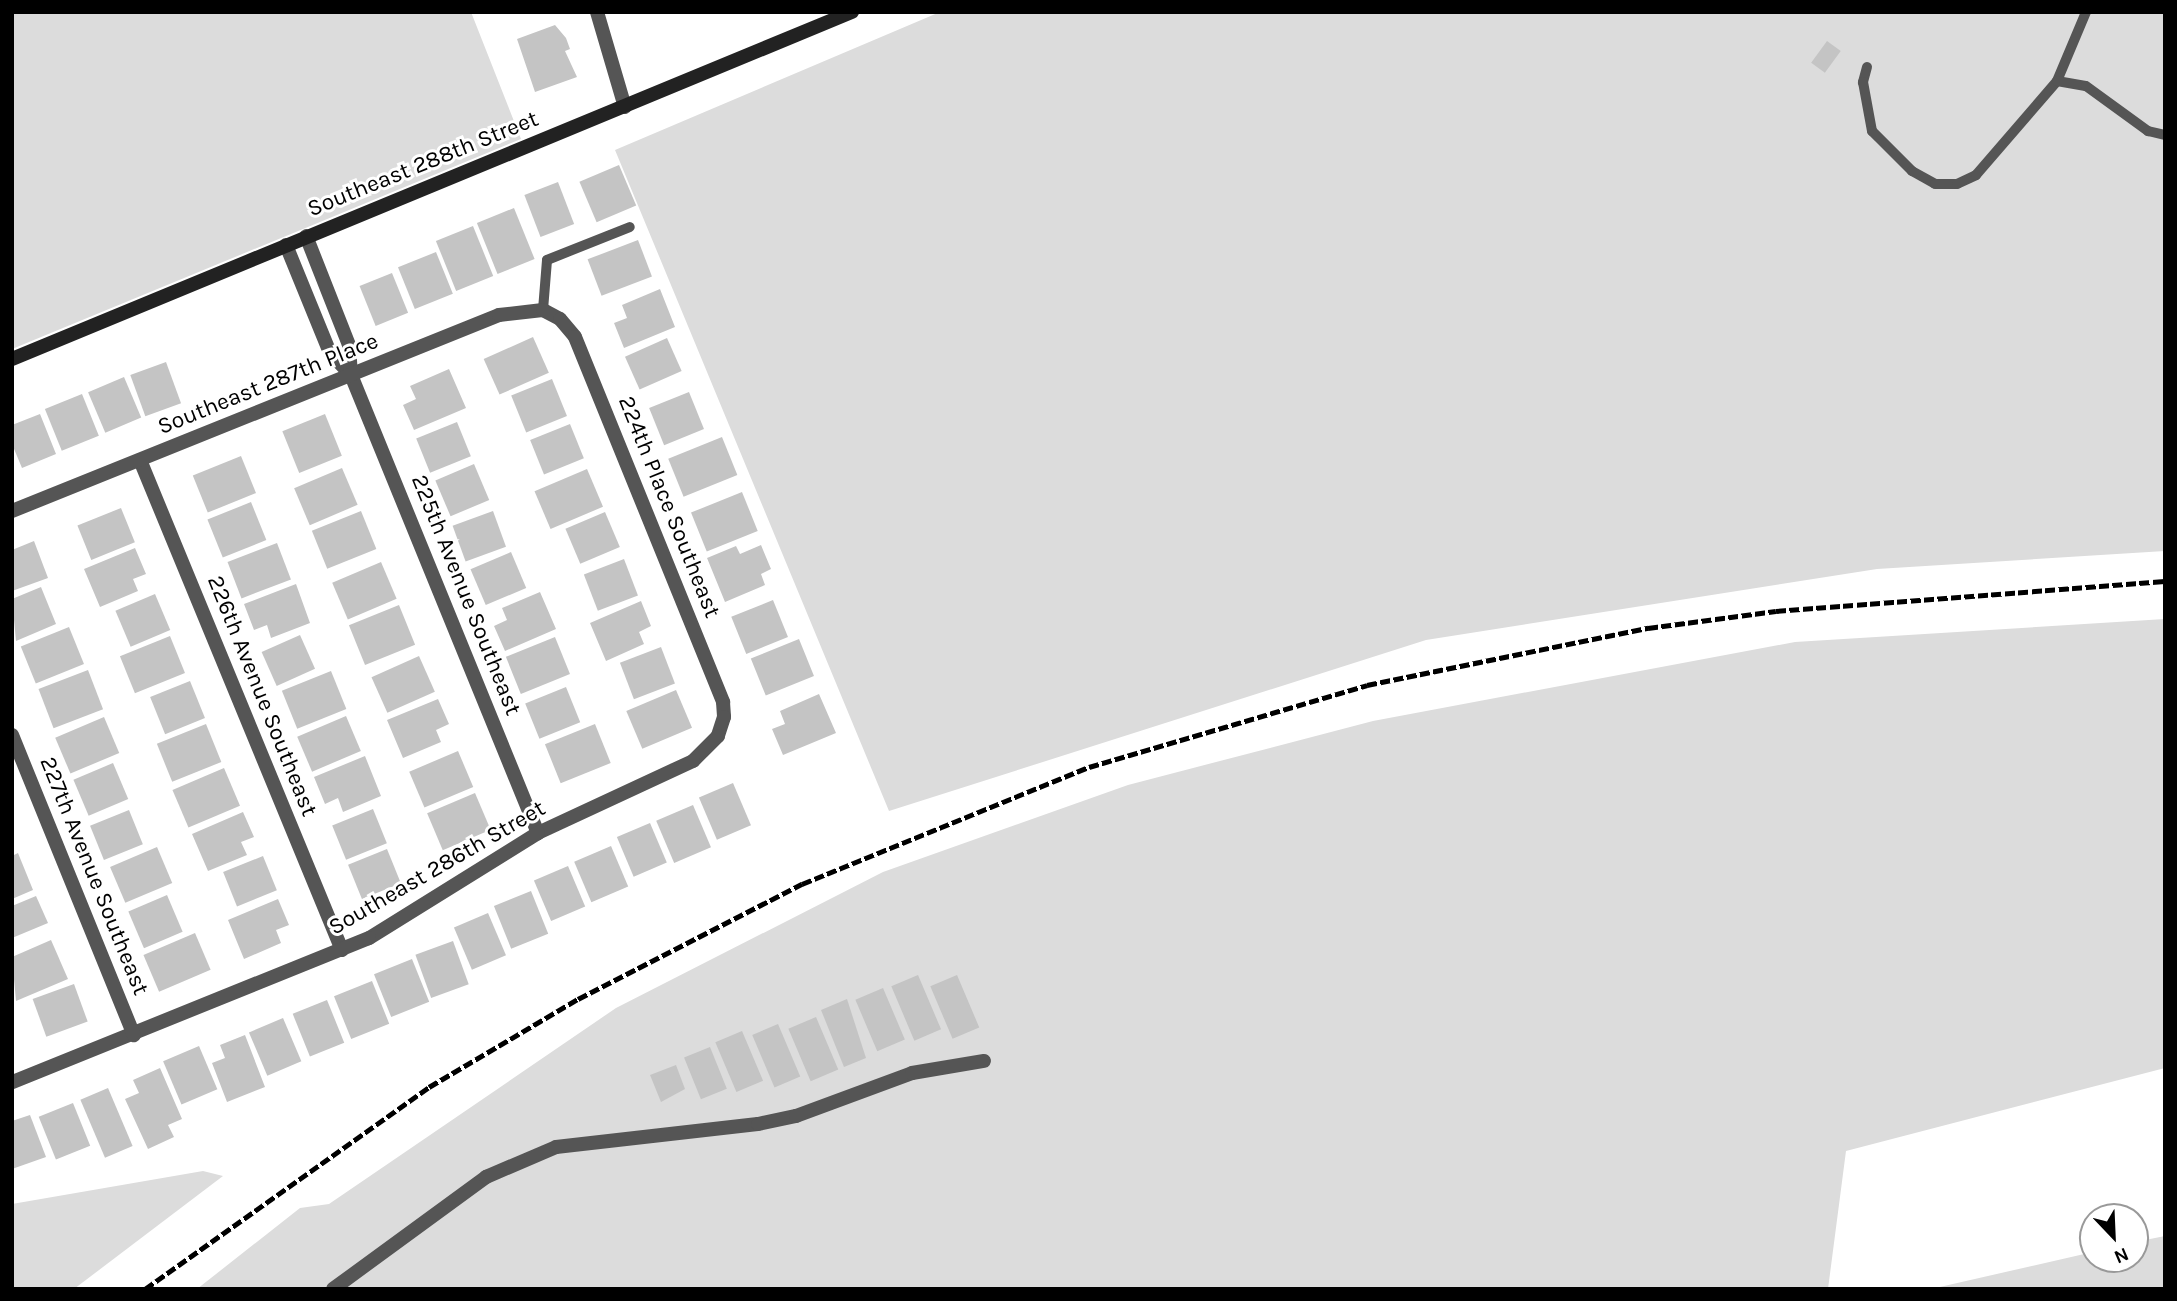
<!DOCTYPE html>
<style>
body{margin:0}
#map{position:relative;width:2177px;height:1301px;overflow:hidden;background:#fff;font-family:Karla,sans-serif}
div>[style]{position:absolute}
.green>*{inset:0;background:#dcdcdc}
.building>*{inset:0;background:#c4c4c4;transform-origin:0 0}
.lane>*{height:10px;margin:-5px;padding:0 5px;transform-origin:5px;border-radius:5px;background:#555}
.street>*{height:14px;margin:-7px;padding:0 7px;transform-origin:7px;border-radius:7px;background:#555}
.secondary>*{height:14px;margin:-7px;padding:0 7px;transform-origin:7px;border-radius:7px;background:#222}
.rail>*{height:5px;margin-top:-2.5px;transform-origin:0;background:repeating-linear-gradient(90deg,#000 0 10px,transparent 0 13.5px)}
span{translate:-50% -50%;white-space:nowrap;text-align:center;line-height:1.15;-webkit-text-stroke:6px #fff;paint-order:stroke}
.street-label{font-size:23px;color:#000}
.frame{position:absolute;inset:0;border:14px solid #000;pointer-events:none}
.north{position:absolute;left:2079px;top:1203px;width:70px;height:70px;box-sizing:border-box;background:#fff;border:2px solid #999;border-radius:50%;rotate:157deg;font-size:19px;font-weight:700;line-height:28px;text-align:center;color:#000}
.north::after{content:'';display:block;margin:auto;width:24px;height:32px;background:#000;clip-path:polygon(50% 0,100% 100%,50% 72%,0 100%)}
</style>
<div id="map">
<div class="green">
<div style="clip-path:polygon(12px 12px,471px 12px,521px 139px,12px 349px)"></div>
<div style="clip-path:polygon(940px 12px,2165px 12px,2165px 551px,1877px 569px,1426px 640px,889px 811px,615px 150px)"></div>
<div style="clip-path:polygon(2165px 619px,2165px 1068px,1846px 1151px,1828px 1289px,197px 1289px,300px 1208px,329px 1204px,616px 1008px,883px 872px,1128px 785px,1373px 721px,1795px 642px)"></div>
<div style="clip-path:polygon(203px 1171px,223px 1176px,74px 1289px,12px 1289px,12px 1204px)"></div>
<div style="clip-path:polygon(2165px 1236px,2165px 1289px,1931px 1289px,2093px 1252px,2093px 1259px,2135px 1259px,2135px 1242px)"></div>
</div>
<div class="building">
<div style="clip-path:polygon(555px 25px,566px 38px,570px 49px,565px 51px,577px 77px,535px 92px,517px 39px)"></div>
<div style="left:1827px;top:41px;width:17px;height:27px;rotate:36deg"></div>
<div style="left:619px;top:165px;width:44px;height:43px;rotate:67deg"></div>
<div style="left:558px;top:182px;width:45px;height:36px;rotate:69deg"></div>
<div style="left:514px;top:208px;width:55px;height:40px;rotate:68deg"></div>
<div style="left:473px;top:226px;width:54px;height:40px;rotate:68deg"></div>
<div style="left:638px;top:240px;width:39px;height:54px;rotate:69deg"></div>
<div style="left:436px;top:252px;width:45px;height:41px;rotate:68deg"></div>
<div style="left:392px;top:273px;width:43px;height:35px;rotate:68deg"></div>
<div style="clip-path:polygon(660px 289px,675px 327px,624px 348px,614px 323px,627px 318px,622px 305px)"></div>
<div style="left:533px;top:337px;width:39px;height:54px;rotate:66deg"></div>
<div style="left:667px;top:338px;width:36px;height:46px;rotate:66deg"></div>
<div style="left:166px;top:362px;width:44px;height:38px;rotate:70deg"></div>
<div style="clip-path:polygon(449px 369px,466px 408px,414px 430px,403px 405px,416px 399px,410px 386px)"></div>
<div style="left:124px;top:377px;width:44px;height:39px;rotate:67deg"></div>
<div style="left:552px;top:379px;width:40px;height:44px;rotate:68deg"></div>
<div style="left:689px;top:392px;width:40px;height:43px;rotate:68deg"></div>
<div style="left:82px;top:394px;width:45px;height:40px;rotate:68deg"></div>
<div style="clip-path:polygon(40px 414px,56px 454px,22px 468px,12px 444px,12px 425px)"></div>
<div style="left:325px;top:414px;width:45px;height:46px;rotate:68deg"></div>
<div style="left:457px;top:422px;width:37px;height:44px;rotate:68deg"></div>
<div style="left:570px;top:424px;width:37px;height:43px;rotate:68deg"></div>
<div style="left:722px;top:437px;width:41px;height:58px;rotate:68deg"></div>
<div style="left:241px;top:456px;width:40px;height:52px;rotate:68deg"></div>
<div style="left:474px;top:464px;width:39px;height:42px;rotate:67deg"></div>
<div style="left:342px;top:468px;width:40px;height:52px;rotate:67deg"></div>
<div style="left:587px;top:469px;width:41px;height:57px;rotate:67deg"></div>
<div style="left:742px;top:492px;width:42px;height:55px;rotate:68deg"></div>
<div style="left:251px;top:502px;width:41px;height:47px;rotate:68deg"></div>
<div style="left:121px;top:508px;width:37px;height:47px;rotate:68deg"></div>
<div style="left:361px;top:511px;width:41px;height:53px;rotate:68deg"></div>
<div style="left:493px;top:511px;width:38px;height:43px;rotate:70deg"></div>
<div style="left:605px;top:512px;width:38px;height:43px;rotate:67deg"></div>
<div style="clip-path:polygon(34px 541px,48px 578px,12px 591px,12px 550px)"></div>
<div style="left:277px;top:543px;width:39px;height:53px;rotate:69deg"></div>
<div style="clip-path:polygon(761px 545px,771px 569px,761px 574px,765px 585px,725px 602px,707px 558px,736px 546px,740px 554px)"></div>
<div style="clip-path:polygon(135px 548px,146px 574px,133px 579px,138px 591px,100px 607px,84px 569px)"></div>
<div style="left:511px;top:552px;width:39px;height:44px;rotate:67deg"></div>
<div style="left:624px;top:559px;width:39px;height:43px;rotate:69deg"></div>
<div style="left:381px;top:562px;width:40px;height:53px;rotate:67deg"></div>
<div style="clip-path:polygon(296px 584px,310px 623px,271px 638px,267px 625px,254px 630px,244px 604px)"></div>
<div style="clip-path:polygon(41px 587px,56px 624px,16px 641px,12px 599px)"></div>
<div style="clip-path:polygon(540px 592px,556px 629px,505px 651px,494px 626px,507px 620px,502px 608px)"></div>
<div style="left:155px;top:594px;width:39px;height:43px;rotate:67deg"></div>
<div style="left:773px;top:600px;width:40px;height:45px;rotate:68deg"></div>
<div style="clip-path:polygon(641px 601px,651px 626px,639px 632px,644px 644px,606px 661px,590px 623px)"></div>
<div style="left:399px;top:605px;width:43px;height:54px;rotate:68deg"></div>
<div style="left:69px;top:627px;width:40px;height:52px;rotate:68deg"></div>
<div style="left:300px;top:635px;width:37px;height:42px;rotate:66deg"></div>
<div style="left:170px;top:636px;width:40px;height:54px;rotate:68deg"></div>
<div style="left:555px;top:637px;width:40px;height:53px;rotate:68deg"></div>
<div style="left:799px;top:639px;width:40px;height:52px;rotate:68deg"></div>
<div style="left:661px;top:647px;width:39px;height:44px;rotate:69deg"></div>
<div style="left:419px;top:656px;width:39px;height:52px;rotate:66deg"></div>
<div style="left:88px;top:670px;width:42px;height:53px;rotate:69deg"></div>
<div style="left:331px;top:671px;width:41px;height:53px;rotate:68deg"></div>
<div style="left:190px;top:681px;width:40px;height:43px;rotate:68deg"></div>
<div style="left:566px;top:687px;width:38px;height:44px;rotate:68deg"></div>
<div style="left:676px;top:690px;width:41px;height:54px;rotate:67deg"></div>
<div style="clip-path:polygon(819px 694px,836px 733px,783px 755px,772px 729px,785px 724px,780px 711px)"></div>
<div style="clip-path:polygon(438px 699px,449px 724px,436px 730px,441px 742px,403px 758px,387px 720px)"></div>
<div style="left:346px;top:716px;width:38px;height:53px;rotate:67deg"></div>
<div style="left:104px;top:717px;width:39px;height:53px;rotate:67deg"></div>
<div style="left:206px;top:724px;width:41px;height:53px;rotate:68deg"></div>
<div style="left:595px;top:724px;width:42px;height:54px;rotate:68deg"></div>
<div style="left:458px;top:751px;width:39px;height:53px;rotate:67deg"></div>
<div style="clip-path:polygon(365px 756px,381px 796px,343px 812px,338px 798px,325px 804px,314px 777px)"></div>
<div style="left:113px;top:763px;width:39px;height:43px;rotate:67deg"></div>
<div style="left:224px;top:768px;width:41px;height:56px;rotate:67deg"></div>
<div style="left:733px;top:783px;width:46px;height:37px;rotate:67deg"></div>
<div style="left:475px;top:793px;width:40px;height:52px;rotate:67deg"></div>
<div style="left:693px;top:805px;width:46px;height:40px;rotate:67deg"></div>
<div style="left:373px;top:809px;width:37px;height:44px;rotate:68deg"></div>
<div style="left:129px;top:810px;width:37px;height:42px;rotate:68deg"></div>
<div style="clip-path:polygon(243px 812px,254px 837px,241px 842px,247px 855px,208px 871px,192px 834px)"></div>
<div style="left:650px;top:823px;width:43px;height:36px;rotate:67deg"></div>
<div style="left:611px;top:846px;width:44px;height:40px;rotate:67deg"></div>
<div style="left:157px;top:847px;width:39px;height:51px;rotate:67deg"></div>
<div style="left:387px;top:849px;width:37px;height:42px;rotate:68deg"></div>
<div style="clip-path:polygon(18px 853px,33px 890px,12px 899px,12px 856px)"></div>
<div style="left:263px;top:856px;width:37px;height:43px;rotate:68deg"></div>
<div style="left:568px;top:866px;width:44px;height:37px;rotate:67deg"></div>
<div style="left:531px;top:891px;width:46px;height:40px;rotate:68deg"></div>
<div style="left:167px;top:895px;width:40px;height:42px;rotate:67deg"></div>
<div style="clip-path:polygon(36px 896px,48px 923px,12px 938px,12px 906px)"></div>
<div style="clip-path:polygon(278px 899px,289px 925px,276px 930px,281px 943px,244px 959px,228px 920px)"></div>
<div style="left:488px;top:913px;width:46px;height:37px;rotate:67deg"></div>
<div style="left:195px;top:933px;width:40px;height:56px;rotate:67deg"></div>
<div style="clip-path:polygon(51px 940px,68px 979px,16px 1001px,12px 957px)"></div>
<div style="left:453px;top:941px;width:46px;height:40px;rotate:70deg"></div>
<div style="left:412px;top:959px;width:46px;height:41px;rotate:68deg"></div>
<div style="left:918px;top:975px;width:59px;height:29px;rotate:67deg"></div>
<div style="left:957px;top:975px;width:57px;height:29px;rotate:67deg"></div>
<div style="left:372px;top:981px;width:46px;height:41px;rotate:68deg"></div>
<div style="left:74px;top:984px;width:40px;height:44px;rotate:70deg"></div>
<div style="left:883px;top:988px;width:56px;height:30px;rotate:67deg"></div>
<div style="clip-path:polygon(847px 999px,866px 1058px,844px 1067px,821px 1010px)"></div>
<div style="left:327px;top:1000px;width:46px;height:37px;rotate:68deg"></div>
<div style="left:816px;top:1017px;width:57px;height:30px;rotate:67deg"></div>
<div style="left:283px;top:1018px;width:47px;height:37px;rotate:67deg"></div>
<div style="left:778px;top:1024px;width:57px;height:28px;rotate:67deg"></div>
<div style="left:742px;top:1031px;width:54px;height:29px;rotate:67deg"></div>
<div style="clip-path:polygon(245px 1035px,265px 1087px,227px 1102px,212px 1063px,225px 1058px,220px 1045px)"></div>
<div style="left:199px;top:1046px;width:47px;height:39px;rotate:67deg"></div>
<div style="left:710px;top:1047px;width:45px;height:28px;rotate:68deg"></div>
<div style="clip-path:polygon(676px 1065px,685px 1089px,661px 1102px,650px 1075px)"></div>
<div style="clip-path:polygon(160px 1068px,182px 1119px,168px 1125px,174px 1137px,148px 1149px,125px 1099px,139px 1093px,133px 1080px)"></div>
<div style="left:108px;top:1088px;width:63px;height:30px;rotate:67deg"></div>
<div style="left:73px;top:1103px;width:46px;height:37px;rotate:68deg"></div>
<div style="clip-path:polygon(30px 1115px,46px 1157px,12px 1169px,12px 1121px)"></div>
</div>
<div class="lane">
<div style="left:1867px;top:67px;width:16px;rotate:105deg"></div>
<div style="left:1863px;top:82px;width:50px;rotate:79.6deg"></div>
<div style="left:1872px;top:131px;width:57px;rotate:45deg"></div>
<div style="left:1912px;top:171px;width:26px;rotate:29deg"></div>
<div style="left:1935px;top:184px;width:22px"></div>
<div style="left:1957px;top:184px;width:21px;rotate:-25deg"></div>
<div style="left:1976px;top:175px;width:124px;rotate:-49.2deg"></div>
<div style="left:2057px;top:81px;width:75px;rotate:-67.2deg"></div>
<div style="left:2057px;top:81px;width:29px;rotate:10deg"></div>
<div style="left:2086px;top:86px;width:77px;rotate:36deg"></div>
<div style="left:2148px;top:131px;width:17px;rotate:13deg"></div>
<div style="left:543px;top:310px;width:50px;rotate:-85.4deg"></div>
<div style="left:547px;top:260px;width:89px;rotate:-21.7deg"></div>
</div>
<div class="street">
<div style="left:597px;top:12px;width:99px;rotate:73.6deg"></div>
<div style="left:286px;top:245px;width:117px;rotate:67.8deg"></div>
<div style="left:330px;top:353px;width:30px;rotate:46deg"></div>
<div style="left:351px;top:375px;width:30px;rotate:-94deg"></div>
<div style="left:349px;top:345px;width:117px;rotate:-111.5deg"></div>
<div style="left:351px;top:375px;width:495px;rotate:67.8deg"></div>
<div style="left:140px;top:460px;width:530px;rotate:67.6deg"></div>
<div style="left:12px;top:511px;width:525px;rotate:-21.92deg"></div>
<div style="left:499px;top:315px;width:44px;rotate:-6.5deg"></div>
<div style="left:543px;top:310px;width:19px;rotate:28deg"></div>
<div style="left:560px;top:319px;width:23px;rotate:50deg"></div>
<div style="left:575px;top:337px;width:394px;rotate:67.9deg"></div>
<div style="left:723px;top:702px;width:15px;rotate:86deg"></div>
<div style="left:724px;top:717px;width:20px;rotate:108deg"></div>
<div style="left:718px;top:736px;width:35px;rotate:135deg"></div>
<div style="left:693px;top:761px;width:171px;rotate:155.1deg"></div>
<div style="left:538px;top:833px;width:199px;rotate:148.1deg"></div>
<div style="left:369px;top:938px;width:385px;rotate:158deg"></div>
<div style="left:12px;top:735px;width:324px;rotate:67.9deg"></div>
<div style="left:333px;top:1289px;width:190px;rotate:-36.2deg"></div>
<div style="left:486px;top:1177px;width:76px;rotate:-23.2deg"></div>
<div style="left:556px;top:1147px;width:203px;rotate:-6.5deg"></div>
<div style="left:758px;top:1124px;width:39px;rotate:-12deg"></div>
<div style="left:796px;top:1116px;width:124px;rotate:-20.3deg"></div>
<div style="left:912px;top:1073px;width:73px;rotate:-9.5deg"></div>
</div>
<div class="secondary">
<div style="left:12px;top:359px;width:909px;rotate:-22.45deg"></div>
</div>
<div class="rail">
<div style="left:145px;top:1289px;width:349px;rotate:-35.4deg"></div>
<div style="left:429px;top:1087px;width:173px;rotate:-30.6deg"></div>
<div style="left:578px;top:999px;width:252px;rotate:-27.2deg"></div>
<div style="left:802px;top:884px;width:310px;rotate:-22.2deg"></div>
<div style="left:1089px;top:767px;width:290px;rotate:-16.4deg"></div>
<div style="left:1367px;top:685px;width:287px;rotate:-11.5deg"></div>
<div style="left:1648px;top:628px;width:129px;rotate:-7.6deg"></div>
<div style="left:1776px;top:611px;width:390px;rotate:-4.4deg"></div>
</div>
<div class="street-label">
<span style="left:423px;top:164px;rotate:-22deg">Southeast 288th Street</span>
<span style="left:268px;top:384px;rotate:-22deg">Southeast 287th Place</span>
<span style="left:669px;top:507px;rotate:68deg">224th Place Southeast</span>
<span style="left:466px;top:595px;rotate:68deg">225th Avenue Southeast</span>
<span style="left:262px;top:696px;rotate:68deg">226th Avenue Southeast</span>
<span style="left:437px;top:868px;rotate:-30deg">Southeast 286th Street</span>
<span style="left:94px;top:876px;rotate:68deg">227th Avenue Southeast</span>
</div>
<div class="frame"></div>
<div class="north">N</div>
</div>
